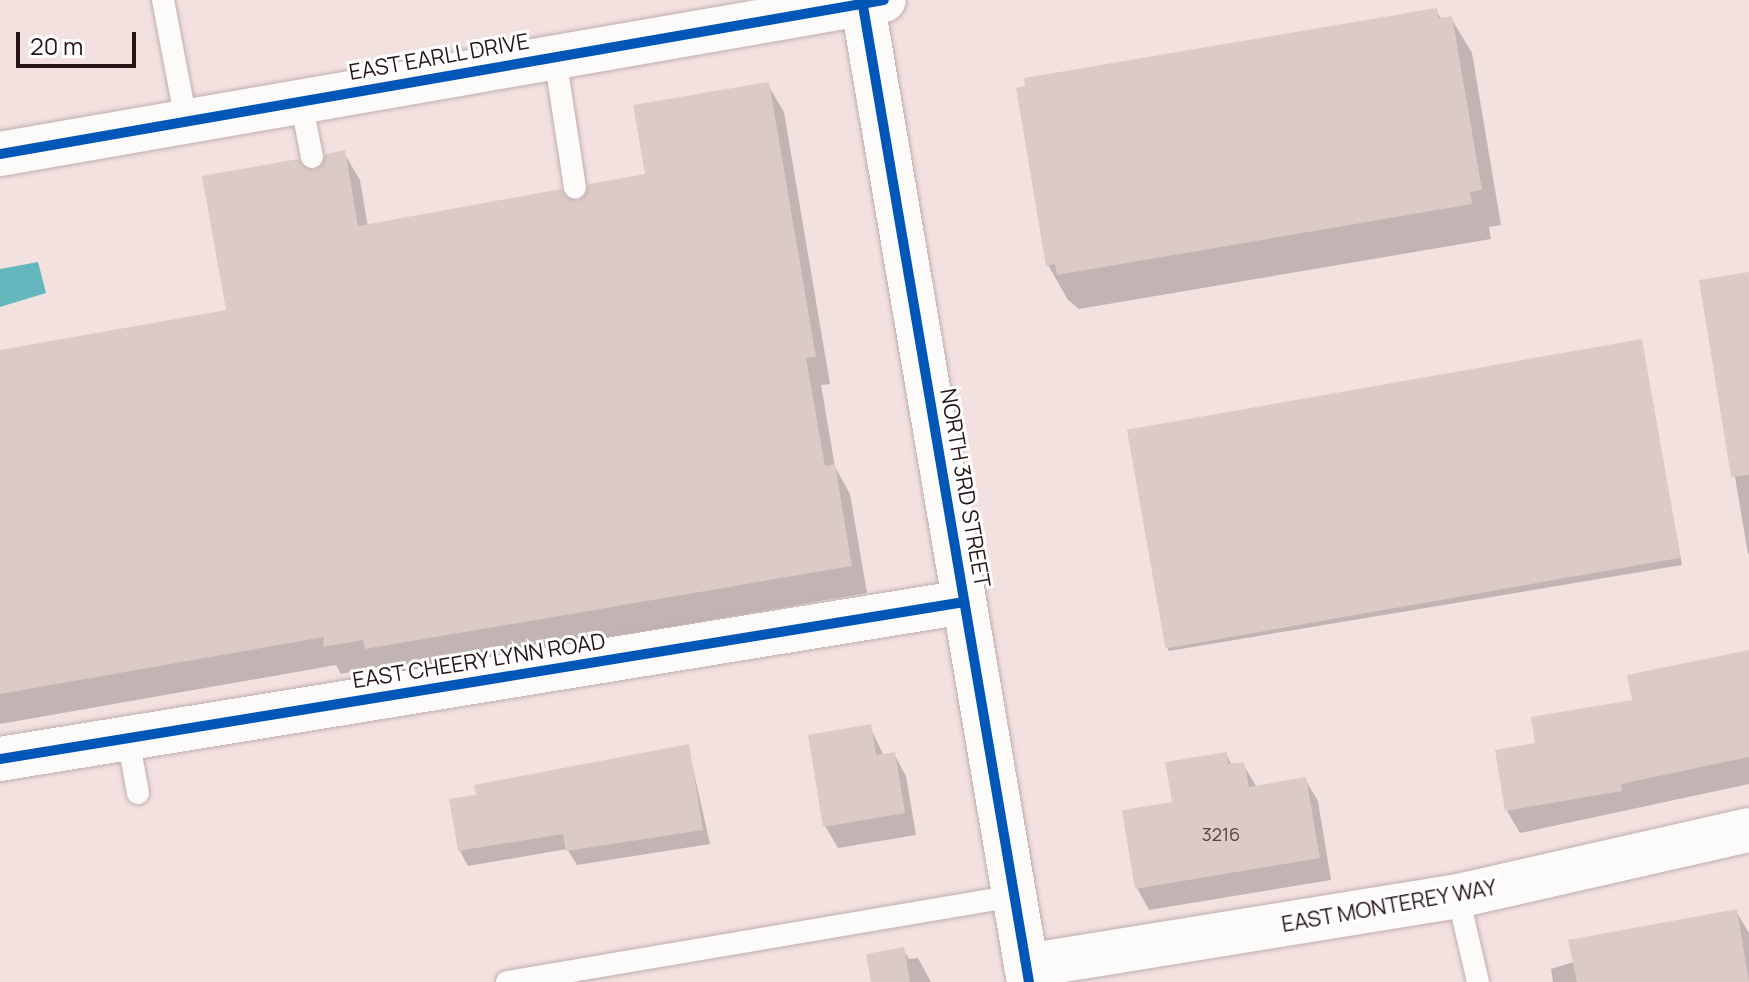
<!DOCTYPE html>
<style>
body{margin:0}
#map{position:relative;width:1749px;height:982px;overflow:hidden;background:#f3e1e0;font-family:Manrope,sans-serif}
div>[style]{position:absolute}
.water>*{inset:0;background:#64b7bc}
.shadow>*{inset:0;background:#0003}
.building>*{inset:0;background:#dbcac6;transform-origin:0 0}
.roads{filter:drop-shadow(0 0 2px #c0aeae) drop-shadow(0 0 2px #c0aeae)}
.service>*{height:22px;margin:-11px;padding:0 11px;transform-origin:11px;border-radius:11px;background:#fdfafa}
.minor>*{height:44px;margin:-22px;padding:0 22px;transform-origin:22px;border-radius:22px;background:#fdfafa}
.tertiary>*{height:44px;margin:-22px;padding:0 22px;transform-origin:22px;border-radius:22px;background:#fdfafa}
.cycleway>*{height:10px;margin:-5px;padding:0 5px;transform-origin:5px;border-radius:5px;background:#0057b8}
span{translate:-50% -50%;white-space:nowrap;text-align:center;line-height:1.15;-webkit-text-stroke:6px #fff;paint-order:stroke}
.number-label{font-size:18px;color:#554241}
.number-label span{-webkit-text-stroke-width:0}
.street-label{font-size:22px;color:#281515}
.scale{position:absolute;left:16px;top:32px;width:120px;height:36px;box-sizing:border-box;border:4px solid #281515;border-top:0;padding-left:10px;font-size:24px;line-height:28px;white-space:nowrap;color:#281515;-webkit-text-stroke:6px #fff;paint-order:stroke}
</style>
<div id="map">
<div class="water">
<div style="clip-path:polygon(38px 262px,46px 293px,0 307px,0 269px)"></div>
</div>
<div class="shadow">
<div style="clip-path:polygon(1436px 10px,1442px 20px,1451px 18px,1472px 53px,1501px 225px,1489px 227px,1491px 239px,1079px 309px,1068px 300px,1048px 265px)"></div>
<div style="clip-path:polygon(768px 85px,784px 112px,830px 384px,821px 385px,835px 467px,850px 494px,867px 593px,382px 676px,378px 667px,341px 674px,336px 665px,0 724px,0 352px,228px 312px,314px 174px,344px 153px,360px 180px,368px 227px,578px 203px,647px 176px)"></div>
<div style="clip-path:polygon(1749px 274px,1749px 554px,1748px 554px,1702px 281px)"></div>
<div style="clip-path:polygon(1641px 341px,1682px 565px,1169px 651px,1165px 644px)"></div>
<div style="clip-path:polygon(1749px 654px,1749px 784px,1520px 833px,1507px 811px,1537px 744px)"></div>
<div style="clip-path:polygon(870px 727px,884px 756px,894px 754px,906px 776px,916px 835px,838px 848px,825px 826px)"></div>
<div style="clip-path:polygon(688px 746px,710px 844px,577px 865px,567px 849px,468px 866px,460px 851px)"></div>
<div style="clip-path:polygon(1226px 754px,1232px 766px,1243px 764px,1256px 786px,1305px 779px,1318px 801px,1331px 880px,1149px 910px,1137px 888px,1174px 804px)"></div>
<div style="clip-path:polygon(1736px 911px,1749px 933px,1749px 982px,1553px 982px,1551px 969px)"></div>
<div style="clip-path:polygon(903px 949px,909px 959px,918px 958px,931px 982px,873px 982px)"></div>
</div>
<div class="building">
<div style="clip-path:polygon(1437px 8px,1439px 18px,1452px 16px,1482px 190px,1470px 192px,1472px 204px,1057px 275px,1055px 264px,1046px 266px,1016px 88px,1025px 86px,1024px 78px)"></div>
<div style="clip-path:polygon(769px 82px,816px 357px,806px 358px,825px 466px,835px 464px,852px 566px,365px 649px,363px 640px,323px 647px,324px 637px,0 694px,0 350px,226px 310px,202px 176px,298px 159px,314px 171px,326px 154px,345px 150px,358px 226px,561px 189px,578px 201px,589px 184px,645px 174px,633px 105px)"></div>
<div style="clip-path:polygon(1749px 272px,1749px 475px,1731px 477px,1699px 280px)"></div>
<div style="left:1642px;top:339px;width:222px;height:523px;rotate:80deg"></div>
<div style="clip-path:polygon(1749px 650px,1749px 757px,1621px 784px,1622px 791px,1505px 811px,1495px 750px,1535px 743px,1531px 717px,1632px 700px,1627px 675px)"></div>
<div style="clip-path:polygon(871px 724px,876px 755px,895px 752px,905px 813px,823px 827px,808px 735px)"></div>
<div style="clip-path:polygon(689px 744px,703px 830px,566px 851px,563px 834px,458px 851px,449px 799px,476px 795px,474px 785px)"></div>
<div style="clip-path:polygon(1227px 752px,1228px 764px,1244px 762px,1249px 787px,1306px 777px,1320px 858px,1135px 889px,1122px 810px,1172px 802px,1165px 762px)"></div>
<div style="clip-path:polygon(1737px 909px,1749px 982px,1577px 982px,1568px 940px)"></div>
<div style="clip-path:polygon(904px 947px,910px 982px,871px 982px,866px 954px)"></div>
</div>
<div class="roads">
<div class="service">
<div style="left:163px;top:0;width:123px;rotate:79.2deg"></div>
<div style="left:555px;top:57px;width:132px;rotate:81.3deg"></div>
<div style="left:301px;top:101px;width:57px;rotate:78.9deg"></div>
<div style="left:128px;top:738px;width:56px;rotate:79.7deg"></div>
<div style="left:1458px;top:896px;width:88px;rotate:76.9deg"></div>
<div style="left:507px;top:982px;width:514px;rotate:-9.63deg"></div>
</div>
<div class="minor">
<div style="left:0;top:154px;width:897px;rotate:-9.88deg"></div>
<div style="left:0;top:759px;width:977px;rotate:-9.25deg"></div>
<div style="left:1026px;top:966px;width:438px;rotate:-9.2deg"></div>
<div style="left:1458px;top:896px;width:298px;rotate:-12.8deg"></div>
</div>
<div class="tertiary">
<div style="left:862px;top:0;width:996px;rotate:80.35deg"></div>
</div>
</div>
<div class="cycleway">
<div style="left:862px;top:0;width:996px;rotate:80.35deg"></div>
<div style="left:0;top:154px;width:897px;rotate:-9.88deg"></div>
<div style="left:0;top:759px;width:977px;rotate:-9.25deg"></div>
</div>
<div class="number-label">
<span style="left:1221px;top:834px">3216</span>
</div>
<div class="street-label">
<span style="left:439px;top:57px;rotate:-10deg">EAST EARLL DRIVE</span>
<span style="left:965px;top:488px;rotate:80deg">NORTH 3RD STREET</span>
<span style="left:479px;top:661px;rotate:-9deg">EAST CHEERY LYNN ROAD</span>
<span style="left:1389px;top:906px;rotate:-10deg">EAST MONTEREY WAY</span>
</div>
<div class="scale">20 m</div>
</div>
